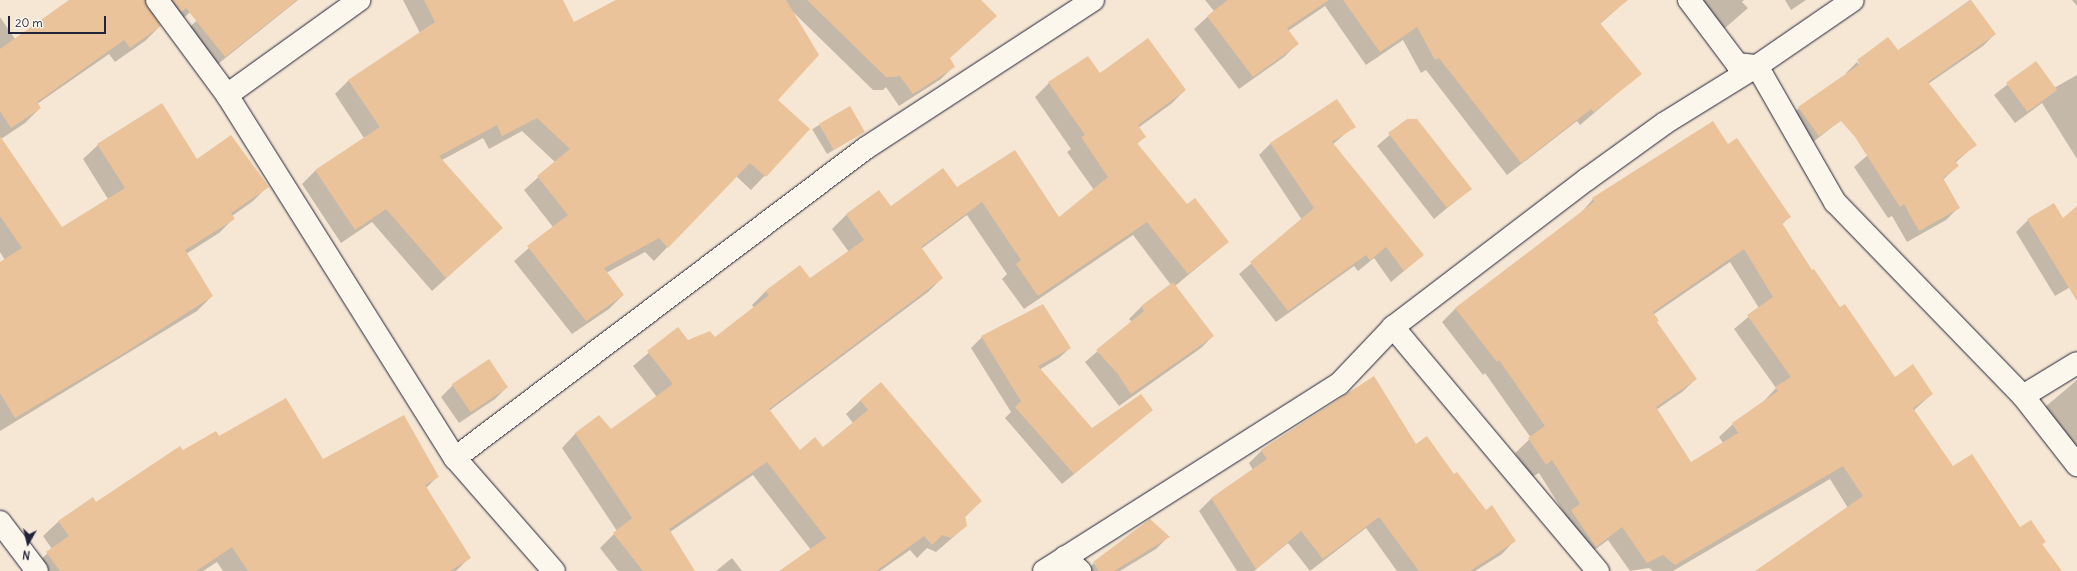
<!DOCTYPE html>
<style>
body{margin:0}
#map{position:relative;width:2077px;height:571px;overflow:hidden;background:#f6e7d4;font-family:Delius,sans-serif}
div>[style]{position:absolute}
.shadow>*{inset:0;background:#0003;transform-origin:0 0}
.building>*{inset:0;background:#ebc39b;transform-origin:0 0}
.roads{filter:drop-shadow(0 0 1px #22223b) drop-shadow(0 0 1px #22223b)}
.minor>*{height:22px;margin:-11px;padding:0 11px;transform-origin:11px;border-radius:11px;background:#fbf7ec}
span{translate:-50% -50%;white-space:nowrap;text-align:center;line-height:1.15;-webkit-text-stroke:3.5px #fbf7ec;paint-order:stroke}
.north{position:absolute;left:8px;top:523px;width:40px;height:40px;-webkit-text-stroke:3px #fbf7ec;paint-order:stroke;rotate:188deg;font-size:11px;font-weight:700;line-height:16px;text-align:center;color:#22223b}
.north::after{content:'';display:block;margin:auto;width:14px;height:18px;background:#22223b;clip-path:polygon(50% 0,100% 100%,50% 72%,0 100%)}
.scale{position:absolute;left:8px;top:16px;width:98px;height:18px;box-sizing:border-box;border:2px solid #22223b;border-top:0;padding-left:5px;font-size:12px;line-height:14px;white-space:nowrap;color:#22223b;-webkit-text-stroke:3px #fbf7ec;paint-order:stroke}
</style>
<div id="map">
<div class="shadow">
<div style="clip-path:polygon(71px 0,205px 0,170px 29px,147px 3px,160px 26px,145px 41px,115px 62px,109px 54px,37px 104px,40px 108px,25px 123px,1px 139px,62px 229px,108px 199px,83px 159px,98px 145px,197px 160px,267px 187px,253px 201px,232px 216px,233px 219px,219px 233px,186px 254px,212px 296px,197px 311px,0 431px,0 265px,5px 260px,0 252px,0 17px,15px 39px)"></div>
<div style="clip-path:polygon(220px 0,298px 0,213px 68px,184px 32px)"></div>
<div style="clip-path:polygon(403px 0,562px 0,573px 23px,617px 0,979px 0,949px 59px,954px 66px,941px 79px,899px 106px,886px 87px,883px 90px,873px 90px,792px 11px,777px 100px,809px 129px,751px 190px,736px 176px,654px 261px,645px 252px,606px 273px,623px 295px,609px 309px,572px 334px,514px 261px,553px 227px,524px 190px,555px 162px,522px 131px,489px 149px,483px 138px,442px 160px,502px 228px,432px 291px,372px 222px,341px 243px,302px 184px,315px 171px,364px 138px,335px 94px,349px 80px,420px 33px)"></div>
<div style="clip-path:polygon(1205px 0,1627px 0,1600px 24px,1640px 74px,1580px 125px,1577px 121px,1507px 175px,1426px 70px,1421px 73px,1403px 40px,1366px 65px,1325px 6px,1288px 31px,1297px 44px,1284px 57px,1239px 89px,1194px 29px,1214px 11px)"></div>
<div style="clip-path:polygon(1687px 0,1744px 0,1742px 2px,1748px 8px,1717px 35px)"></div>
<div style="clip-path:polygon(1785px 0,1806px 0,1791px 10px)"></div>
<div style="clip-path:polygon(1970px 0,1995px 34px,1983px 46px,1928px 84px,1975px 145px,1955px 163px,1957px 166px,1943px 180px,1958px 208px,1946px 220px,1907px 242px,1892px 216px,1888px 218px,1854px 167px,1884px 141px,1846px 73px,1857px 62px,1862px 68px,1858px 61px,1888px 38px,1898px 51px)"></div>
<div style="clip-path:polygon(2072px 0,2077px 0,2077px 6px)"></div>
<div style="clip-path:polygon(2036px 62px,2054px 88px,2077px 75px,2077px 159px,2042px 103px,2015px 123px,1994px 95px)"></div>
<div style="clip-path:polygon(1099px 74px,1185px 90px,1171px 104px,1138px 128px,1144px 137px,1137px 144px,1187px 206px,1228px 242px,1175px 286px,1213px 336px,1201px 348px,1119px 406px,1085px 362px,1132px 322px,1129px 319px,1141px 307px,1171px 285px,1133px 235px,1024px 309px,1002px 279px,1007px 274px,967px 215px,921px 249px,942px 278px,928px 292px,769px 411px,800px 451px,823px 448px,853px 423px,846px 414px,861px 400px,981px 501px,965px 517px,966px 526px,936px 552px,927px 548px,917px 558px,910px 550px,880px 571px,780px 571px,811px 550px,753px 475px,670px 532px,644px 571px,618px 571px,600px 548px,617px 531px,562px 448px,576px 433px,611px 430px,657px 397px,633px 366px,678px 328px,688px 341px,715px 338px,754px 308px,752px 305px,766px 291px,809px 280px,849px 252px,832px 229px,846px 215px,879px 191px,891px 208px,957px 188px,1059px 218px,1094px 190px,1067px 152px,1071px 149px,1035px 97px,1049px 83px)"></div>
<div style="left:849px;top:107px;width:29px;height:43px;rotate:59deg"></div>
<div style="clip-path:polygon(1799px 108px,1841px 120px,1808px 146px,1788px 119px)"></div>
<div style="clip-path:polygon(1407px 120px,1470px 189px,1434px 219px,1377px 146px)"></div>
<div style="clip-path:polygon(1354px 126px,1332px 145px,1423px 255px,1391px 282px,1374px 258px,1358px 271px,1354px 266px,1276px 322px,1239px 274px,1302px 220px,1259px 155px,1271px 143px)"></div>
<div style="clip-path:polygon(evenodd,1728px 146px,1790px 217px,1782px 224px,1812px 271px,1894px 379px,1932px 394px,1913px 411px,1953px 467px,2020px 528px,2044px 542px,2042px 545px,2061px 571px,1757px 571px,1848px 508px,1830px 479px,1673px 571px,1653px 571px,1649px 568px,1630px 571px,1608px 540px,1582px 559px,1566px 516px,1539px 473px,1532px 477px,1515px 453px,1531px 438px,1485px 373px,1483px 375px,1442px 322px,1456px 308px,1580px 214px,1593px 199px,1728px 146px,1730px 262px,1759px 308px,1734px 329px,1776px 388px,1763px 402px,1733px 424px,1719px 437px,1723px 443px,1690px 463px,1656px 410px,1682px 392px,1696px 379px,1656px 322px,1654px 314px,1730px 262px)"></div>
<div style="clip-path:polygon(2077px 207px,2077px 283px,2055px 296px,2016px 232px,2028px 220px,2063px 219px)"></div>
<div style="clip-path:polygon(982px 337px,1070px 348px,1059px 358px,1039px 370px,1092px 429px,1152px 410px,1062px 484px,1005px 418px,1011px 412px,971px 348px)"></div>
<div style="clip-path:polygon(1374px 378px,1415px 445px,1454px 475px,1514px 541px,1502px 554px,1475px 571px,1397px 571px,1366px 528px,1310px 571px,1288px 543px,1254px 571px,1237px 571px,1199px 511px,1211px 499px,1253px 470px,1249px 463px,1261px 451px)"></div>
<div style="clip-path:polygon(2077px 380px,2077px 463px,2038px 413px)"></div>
<div style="clip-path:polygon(453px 385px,507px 387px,495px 399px,459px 423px,441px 397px)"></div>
<div style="clip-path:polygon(218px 438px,323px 461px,437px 477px,426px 488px,469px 558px,456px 571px,223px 571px,217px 562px,203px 571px,34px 571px,32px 568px,52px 549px,43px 536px,59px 521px,96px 503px,183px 452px)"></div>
<div style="clip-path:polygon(1168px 537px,1156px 549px,1120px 571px,1086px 571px,1094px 563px)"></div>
<div style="clip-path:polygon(732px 558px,742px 571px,716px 571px)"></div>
</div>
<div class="building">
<div style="clip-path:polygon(69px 0,145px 0,161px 26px,130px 48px,124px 40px,37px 102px,41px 108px,11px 128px,0 111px,0 49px)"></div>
<div style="clip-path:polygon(173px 0,297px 0,225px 57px,186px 8px,181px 12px)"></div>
<div style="clip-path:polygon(424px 0,563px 0,574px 22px,616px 0,786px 0,819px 55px,778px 100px,810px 129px,766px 177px,750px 163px,668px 248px,659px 238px,604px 268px,624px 295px,586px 321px,527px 246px,568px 215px,537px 176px,570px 149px,537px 118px,502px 136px,497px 125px,439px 156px,503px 228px,446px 278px,386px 209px,355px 230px,315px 170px,380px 127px,348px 80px,435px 22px)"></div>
<div style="clip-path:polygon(807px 0,981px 0,997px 16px,950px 58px,955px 67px,913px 94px,899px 75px,897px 77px,886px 77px)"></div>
<div style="clip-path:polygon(1228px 0,1329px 0,1287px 28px,1299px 44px,1253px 77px,1207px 16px)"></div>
<div style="clip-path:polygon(1343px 0,1628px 0,1600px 23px,1642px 74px,1594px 112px,1591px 109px,1521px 163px,1439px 58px,1435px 60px,1417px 27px,1380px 52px)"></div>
<div style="clip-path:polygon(1971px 0,1996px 34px,1928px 82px,1977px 145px,1955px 161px,1959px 166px,1943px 178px,1960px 208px,1919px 231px,1904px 204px,1900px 207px,1855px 137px,1841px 121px,1819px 136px,1798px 107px,1860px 64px,1857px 60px,1888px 37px,1898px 50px)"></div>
<div style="clip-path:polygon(1148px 38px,1186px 90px,1138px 125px,1146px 137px,1137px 143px,1187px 204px,1195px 198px,1229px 242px,1188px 274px,1147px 222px,1038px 296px,1016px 264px,1021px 260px,982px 202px,921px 247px,943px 278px,769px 409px,800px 450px,815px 437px,823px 447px,868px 410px,860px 400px,881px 382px,982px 501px,965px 516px,967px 526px,951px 538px,942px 535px,932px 545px,924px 536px,876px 571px,779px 571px,826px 538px,767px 462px,669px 529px,695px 571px,643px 571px,613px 533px,632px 518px,575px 433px,599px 415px,611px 429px,673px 384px,647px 351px,678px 327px,688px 340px,710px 331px,715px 337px,769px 295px,765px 291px,800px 265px,810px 278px,864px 240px,846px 214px,879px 190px,891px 206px,943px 168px,957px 187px,1015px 150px,1059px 217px,1108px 177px,1081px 137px,1085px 135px,1048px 82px,1088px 56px,1100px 73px)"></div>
<div style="left:2036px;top:61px;width:36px;height:37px;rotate:54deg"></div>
<div style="clip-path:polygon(1337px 99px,1356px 127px,1332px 142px,1424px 255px,1404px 271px,1386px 247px,1370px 260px,1366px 255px,1288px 311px,1250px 262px,1314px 208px,1270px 143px)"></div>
<div style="clip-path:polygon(162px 103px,197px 159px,231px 135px,269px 187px,231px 213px,235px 219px,185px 250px,213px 296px,124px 353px,15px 418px,0 393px,0 262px,22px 248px,0 216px,0 136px,62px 227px,125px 188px,97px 144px)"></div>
<div style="left:850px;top:106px;width:30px;height:36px;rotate:60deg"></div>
<div style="clip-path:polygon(1407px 119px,1417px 119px,1472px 189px,1447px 208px,1388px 133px)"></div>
<div style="clip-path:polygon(evenodd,1713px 121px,1728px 144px,1737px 138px,1791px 217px,1782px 223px,1812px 270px,1814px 269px,1840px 307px,1845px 304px,1895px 377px,1913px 364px,1933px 394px,1913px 408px,1953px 466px,1972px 454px,2020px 527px,2031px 520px,2046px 542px,2042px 544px,2062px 571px,1755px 571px,1863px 496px,1843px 466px,1675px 565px,1663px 555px,1647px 563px,1622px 527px,1596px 547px,1571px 510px,1580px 504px,1552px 460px,1546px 465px,1528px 438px,1545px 426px,1499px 360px,1497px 362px,1455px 308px,1594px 202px,1592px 198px,1713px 121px,1744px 249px,1773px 297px,1747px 315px,1791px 377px,1775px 387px,1778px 391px,1732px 423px,1738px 433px,1691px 462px,1656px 407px,1697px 379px,1657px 322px,1659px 321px,1653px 312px,1744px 249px)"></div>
<div style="clip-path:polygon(2054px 203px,2063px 218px,2077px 206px,2077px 301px,2027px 219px)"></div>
<div style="clip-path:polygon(1173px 282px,1214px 336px,1131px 394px,1117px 373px,1096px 350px,1144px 311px,1141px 306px)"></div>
<div style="clip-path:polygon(1043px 304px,1071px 348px,1038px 366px,1092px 428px,1141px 394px,1153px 410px,1074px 474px,1015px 407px,1021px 401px,981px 336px)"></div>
<div style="left:489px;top:359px;width:34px;height:45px;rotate:56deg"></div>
<div style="clip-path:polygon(1374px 376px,1416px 444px,1427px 436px,1454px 474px,1457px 472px,1486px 510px,1492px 505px,1516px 541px,1470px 571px,1419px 571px,1379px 517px,1323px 559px,1301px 531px,1256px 569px,1211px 498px,1267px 459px,1261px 450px)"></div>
<div style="clip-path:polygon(286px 398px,323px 459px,404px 415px,439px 477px,425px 485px,471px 558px,450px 571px,248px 571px,232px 547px,196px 571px,60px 571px,46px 552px,69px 536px,58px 521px,93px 497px,96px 502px,180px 446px,183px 450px,216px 431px,219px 436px)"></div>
<div style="clip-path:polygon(1150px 519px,1170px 537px,1114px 571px,1099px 571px,1093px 562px)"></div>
</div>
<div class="roads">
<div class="minor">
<div style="left:157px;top:0;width:118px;rotate:53.6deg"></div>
<div style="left:227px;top:95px;width:429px;rotate:57.9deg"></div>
<div style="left:455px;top:458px;width:150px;rotate:48.8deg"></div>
<div style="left:1689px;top:0;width:80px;rotate:53.1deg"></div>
<div style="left:1737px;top:64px;width:20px;rotate:6deg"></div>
<div style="left:1757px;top:66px;width:157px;rotate:60.2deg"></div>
<div style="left:1835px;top:202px;width:270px;rotate:45.9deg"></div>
<div style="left:2023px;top:396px;width:88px;rotate:52deg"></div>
<div style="left:227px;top:95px;width:163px;rotate:-35.7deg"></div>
<div style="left:1393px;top:327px;width:319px;rotate:50deg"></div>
<div style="left:2023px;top:396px;width:63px;rotate:-31.4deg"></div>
<div style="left:455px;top:458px;width:515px;rotate:-37.03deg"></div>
<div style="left:866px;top:148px;width:271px;rotate:-33.1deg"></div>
<div style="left:0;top:522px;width:61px;rotate:52.9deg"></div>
<div style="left:1065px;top:557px;width:21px;rotate:43deg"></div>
<div style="left:1044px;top:571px;width:349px;rotate:-32.4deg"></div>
<div style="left:1339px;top:384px;width:79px;rotate:-46.5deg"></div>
<div style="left:1393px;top:327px;width:243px;rotate:-37.3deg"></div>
<div style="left:1586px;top:180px;width:97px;rotate:-35.8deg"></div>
<div style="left:1665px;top:123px;width:108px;rotate:-31.8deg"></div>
<div style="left:1757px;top:66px;width:116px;rotate:-34.5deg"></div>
</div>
</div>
<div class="north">N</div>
<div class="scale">20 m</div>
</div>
